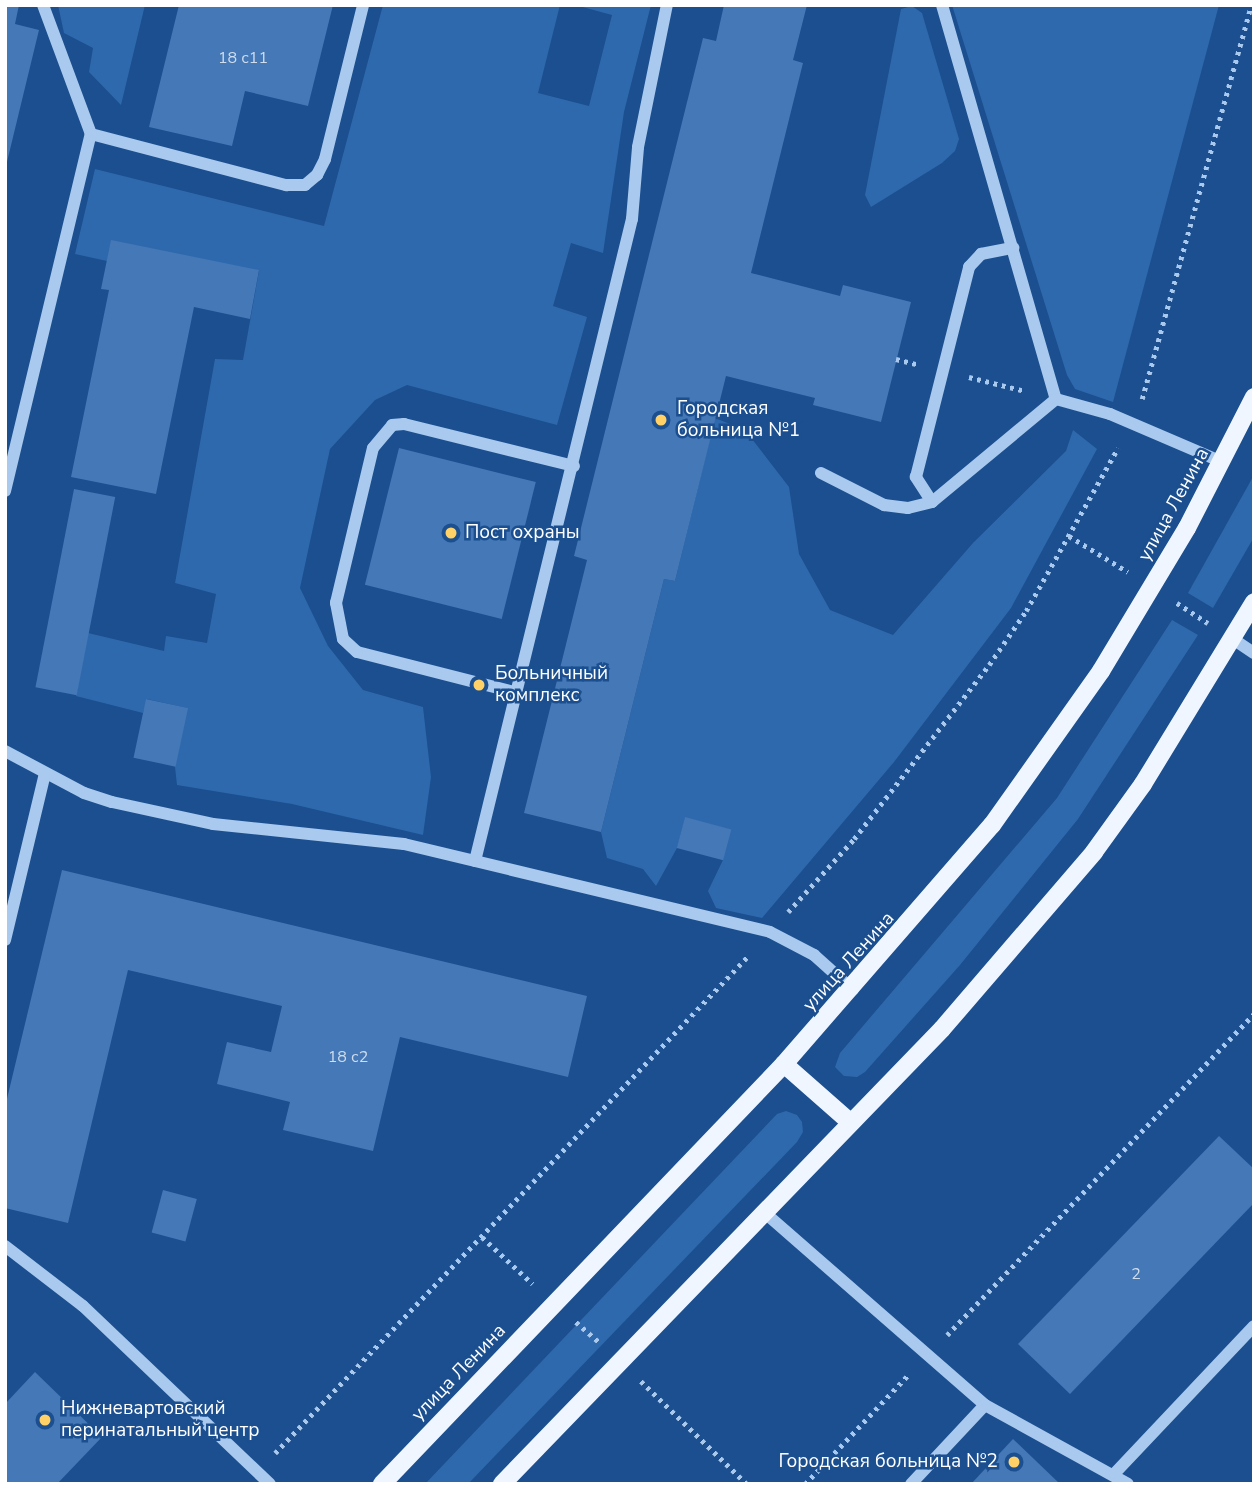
<!DOCTYPE html>
<meta charset="utf-8">
<style>
body{margin:0}
#map{position:relative;width:1259px;height:1489px;overflow:hidden;background:#1b4f8f;font-family:"Nunito Sans",sans-serif}
div>[style]{position:absolute}
.green>*{inset:0;background:#2e69ad}
.building>*{inset:0;background:#4478b7;transform-origin:0 0}
.path>*{height:4.5px;margin-top:-2.25px;transform-origin:0;background:repeating-linear-gradient(90deg,#a9c9ee 0 3.5px,transparent 0 8.5px)}
.minor>*{height:12px;margin:-6px;padding:0 6px;transform-origin:6px;border-radius:6px;background:#a9c9ee}
.major>*{height:18px;margin:-9px;padding:0 9px;transform-origin:9px;border-radius:9px;background:#f0f6ff}
.dots>*{width:19px;height:19px;translate:-50% -50%;box-sizing:border-box;border:4px solid #1b4f8f;border-radius:50%}
span{translate:-50% -50%;white-space:nowrap;text-align:center;line-height:1.15;-webkit-text-stroke:5px #1b4f8f;paint-order:stroke}
.number-label{font-size:16px;color:#d0dded}
.number-label span{-webkit-text-stroke-width:0}
.poi-label{font-size:19px;color:#fff}
.left{translate:0 -50%;text-align:left}
.right{translate:-100% -50%;text-align:right}
.street-label{font-size:19px;color:#fff}
.frame{position:absolute;inset:0;border:7px solid #fff;pointer-events:none}
</style>
<div id="map">
<div class="green">
<div style="clip-path:polygon(58px 5px,145px 5px,121px 105px,89px 72px,93px 48px,64px 33px)"></div>
<div style="clip-path:polygon(383px 5px,560px 5px,538px 93px,589px 106px,612px 15px,575px 5px,651px 5px,624px 112px,603px 253px,571px 243px,553px 306px,587px 317px,557px 425px,407px 385px,375px 400px,330px 449px,300px 588px,328px 646px,363px 690px,423px 707px,431px 777px,423px 835px,292px 804px,177px 785px,175px 767px,187px 708px,147px 699px,143px 713px,76px 696px,88px 633px,164px 651px,166px 636px,207px 643px,216px 594px,175px 583px,215px 359px,243px 360px,259px 271px,107px 261px,75px 254px,95px 169px,324px 226px)"></div>
<div style="clip-path:polygon(952px 5px,1219px 5px,1113px 402px,1075px 389px,1067px 375px)"></div>
<div style="clip-path:polygon(912px 6px,922px 13px,959px 139px,955px 151px,942px 163px,871px 207px,865px 195px,901px 9px)"></div>
<div style="clip-path:polygon(715px 418px,745px 430px,789px 487px,799px 554px,830px 610px,893px 635px,973px 543px,1066px 451px,1073px 430px,1097px 449px,1011px 608px,894px 762px,762px 918px,716px 908px,708px 891px,723px 860px,685px 818px,677px 848px,656px 886px,643px 869px,607px 858px,601px 832px,664px 579px,675px 581px)"></div>
<div style="clip-path:polygon(1254px 475px,1254px 537px,1213px 608px,1188px 593px)"></div>
<div style="clip-path:polygon(1172px 620px,1198px 635px,1078px 819px,960px 965px,865px 1072px,857px 1077px,844px 1076px,835px 1067px,840px 1053px,1057px 798px)"></div>
<div style="clip-path:polygon(786px 1111px,797px 1115px,802px 1122px,803px 1132px,797px 1142px,468px 1484px,425px 1484px,777px 1114px)"></div>
</div>
<div class="building">
<div style="clip-path:polygon(5px 5px,19px 5px,15px 24px,39px 30px,6px 166px)"></div>
<div style="clip-path:polygon(179px 5px,333px 5px,308px 106px,245px 91px,232px 146px,149px 127px)"></div>
<div style="clip-path:polygon(724px 5px,807px 5px,793px 60px,803px 63px,751px 273px,840px 296px,843px 285px,911px 302px,881px 422px,813px 405px,815px 398px,726px 376px,675px 581px,664px 579px,601px 832px,524px 813px,587px 560px,574px 556px,703px 38px,716px 41px)"></div>
<div style="clip-path:polygon(111px 240px,259px 270px,250px 319px,194px 307px,156px 494px,71px 477px,109px 290px,101px 289px)"></div>
<div style="left:399px;top:448px;width:141px;height:141px;rotate:14deg"></div>
<div style="left:74px;top:489px;width:42px;height:202px;rotate:11deg"></div>
<div style="left:146px;top:699px;width:43px;height:60px;rotate:12deg"></div>
<div style="left:685px;top:817px;width:48px;height:32px;rotate:15deg"></div>
<div style="clip-path:polygon(62px 870px,587px 996px,568px 1077px,400px 1037px,373px 1151px,283px 1130px,290px 1102px,217px 1084px,227px 1042px,271px 1052px,282px 1006px,128px 970px,68px 1223px,5px 1208px,5px 1107px)"></div>
<div style="clip-path:polygon(1219px 1136px,1254px 1169px,1254px 1203px,1070px 1394px,1018px 1344px)"></div>
<div style="left:163px;top:1190px;width:35px;height:44px;rotate:15deg"></div>
<div style="clip-path:polygon(35px 1372px,102px 1437px,57px 1484px,5px 1484px,5px 1404px)"></div>
<div style="clip-path:polygon(1013px 1439px,1060px 1484px,971px 1484px)"></div>
</div>
<div class="path">
<div style="left:896px;top:359px;width:21px;rotate:14deg"></div>
<div style="left:969px;top:377px;width:58px;rotate:14deg"></div>
<div style="left:1142px;top:399px;width:409px;rotate:-74.5deg"></div>
<div style="left:1069px;top:536px;width:69px;rotate:31.4deg"></div>
<div style="left:1177px;top:603px;width:37px;rotate:33deg"></div>
<div style="left:788px;top:912px;width:98px;rotate:-47.9deg"></div>
<div style="left:854px;top:839px;width:220px;rotate:-52.2deg"></div>
<div style="left:989px;top:665px;width:65px;rotate:-55.6deg"></div>
<div style="left:1026px;top:611px;width:187px;rotate:-60.6deg"></div>
<div style="left:482px;top:1237px;width:69px;rotate:42.7deg"></div>
<div style="left:576px;top:1322px;width:30px;rotate:41deg"></div>
<div style="left:947px;top:1335px;width:444px;rotate:-46.3deg"></div>
<div style="left:641px;top:1381px;width:148px;rotate:44.2deg"></div>
<div style="left:275px;top:1453px;width:688px;rotate:-46.41deg"></div>
<div style="left:805px;top:1484px;width:151px;rotate:-46.6deg"></div>
</div>
<div class="minor">
<div style="left:43px;top:5px;width:138px;rotate:69.6deg"></div>
<div style="left:91px;top:134px;width:202px;rotate:14.7deg"></div>
<div style="left:286px;top:185px;width:19px"></div>
<div style="left:305px;top:185px;width:16px;rotate:-40deg"></div>
<div style="left:317px;top:175px;width:18px;rotate:-63deg"></div>
<div style="left:325px;top:159px;width:159px;rotate:-76.1deg"></div>
<div style="left:942px;top:5px;width:410px;rotate:73.9deg"></div>
<div style="left:821px;top:473px;width:71px;rotate:26.9deg"></div>
<div style="left:884px;top:505px;width:24px;rotate:7deg"></div>
<div style="left:908px;top:508px;width:25px;rotate:-14deg"></div>
<div style="left:932px;top:502px;width:161px;rotate:-39.7deg"></div>
<div style="left:1056px;top:399px;width:56px;rotate:15.5deg"></div>
<div style="left:1110px;top:414px;width:122px;rotate:23.2deg"></div>
<div style="left:5px;top:491px;width:367px;rotate:-76.5deg"></div>
<div style="left:932px;top:502px;width:30px;rotate:-123deg"></div>
<div style="left:916px;top:477px;width:217px;rotate:-75.8deg"></div>
<div style="left:969px;top:267px;width:18px;rotate:-47deg"></div>
<div style="left:981px;top:254px;width:33px;rotate:-11deg"></div>
<div style="left:1233px;top:639px;width:25px;rotate:34deg"></div>
<div style="left:518px;top:693px;width:166px;rotate:-165.7deg"></div>
<div style="left:357px;top:652px;width:19px;rotate:-137deg"></div>
<div style="left:343px;top:639px;width:37px;rotate:-101deg"></div>
<div style="left:336px;top:603px;width:159px;rotate:-76.6deg"></div>
<div style="left:373px;top:448px;width:30px;rotate:-50deg"></div>
<div style="left:392px;top:425px;width:12px;rotate:-5deg"></div>
<div style="left:404px;top:424px;width:175px;rotate:13.9deg"></div>
<div style="left:5px;top:751px;width:89px;rotate:28deg"></div>
<div style="left:84px;top:793px;width:29px;rotate:18deg"></div>
<div style="left:112px;top:802px;width:103px;rotate:12.3deg"></div>
<div style="left:213px;top:824px;width:192px;rotate:6deg"></div>
<div style="left:404px;top:844px;width:376px;rotate:13.5deg"></div>
<div style="left:770px;top:932px;width:50px;rotate:27.6deg"></div>
<div style="left:814px;top:955px;width:52px;rotate:41.9deg"></div>
<div style="left:475px;top:861px;width:661px;rotate:-76.26deg"></div>
<div style="left:632px;top:219px;width:72px;rotate:-85.2deg"></div>
<div style="left:638px;top:147px;width:145px;rotate:-78.5deg"></div>
<div style="left:5px;top:940px;width:171px;rotate:-76.5deg"></div>
<div style="left:765px;top:1213px;width:292px;rotate:41.1deg"></div>
<div style="left:985px;top:1405px;width:163px;rotate:28.9deg"></div>
<div style="left:5px;top:1246px;width:98px;rotate:37.6deg"></div>
<div style="left:83px;top:1306px;width:258px;rotate:43.6deg"></div>
<div style="left:1115px;top:1473px;width:202px;rotate:-46.6deg"></div>
<div style="left:911px;top:1484px;width:108px;rotate:-46.9deg"></div>
</div>
<div class="major">
<div style="left:784px;top:1064px;width:89px;rotate:41.4deg"></div>
<div style="left:382px;top:1484px;width:581px;rotate:-46.25deg"></div>
<div style="left:784px;top:1064px;width:317px;rotate:-49deg"></div>
<div style="left:992px;top:825px;width:189px;rotate:-54.7deg"></div>
<div style="left:1101px;top:671px;width:167px;rotate:-59deg"></div>
<div style="left:1187px;top:528px;width:147px;rotate:-62.9deg"></div>
<div style="left:502px;top:1484px;width:633px;rotate:-45.96deg"></div>
<div style="left:942px;top:1029px;width:233px;rotate:-49.3deg"></div>
<div style="left:1094px;top:852px;width:84px;rotate:-54.2deg"></div>
<div style="left:1143px;top:784px;width:213px;rotate:-58.6deg"></div>
</div>
<div class="dots">
<div style="left:661px;top:420px;background:#ffd166"></div>
<div style="left:451px;top:533px;background:#ffd166"></div>
<div style="left:479px;top:685px;background:#ffd166"></div>
<div style="left:45px;top:1420px;background:#ffd166"></div>
<div style="left:1014px;top:1462px;background:#ffd166"></div>
</div>
<div class="number-label">
<span style="left:243px;top:58px">18 с11</span>
<span style="left:348px;top:1057px">18 с2</span>
<span style="left:1136px;top:1274px">2</span>
</div>
<div class="poi-label">
<span class="left" style="left:677px;top:420px">Городская<br>больница №1</span>
<span class="left" style="left:465px;top:533px">Пост охраны</span>
<span class="left" style="left:495px;top:685px">Больничный<br>комплекс</span>
<span class="left" style="left:61px;top:1420px">Нижневартовский<br>перинатальный центр</span>
<span class="right" style="left:998px;top:1462px">Городская больница №2</span>
</div>
<div class="street-label">
<span style="left:1174px;top:505px;rotate:-61deg">улица Ленина</span>
<span style="left:849px;top:962px;rotate:-48deg">улица Ленина</span>
<span style="left:459px;top:1373px;rotate:-46deg">улица Ленина</span>
</div>
<div class="frame"></div>
</div>
